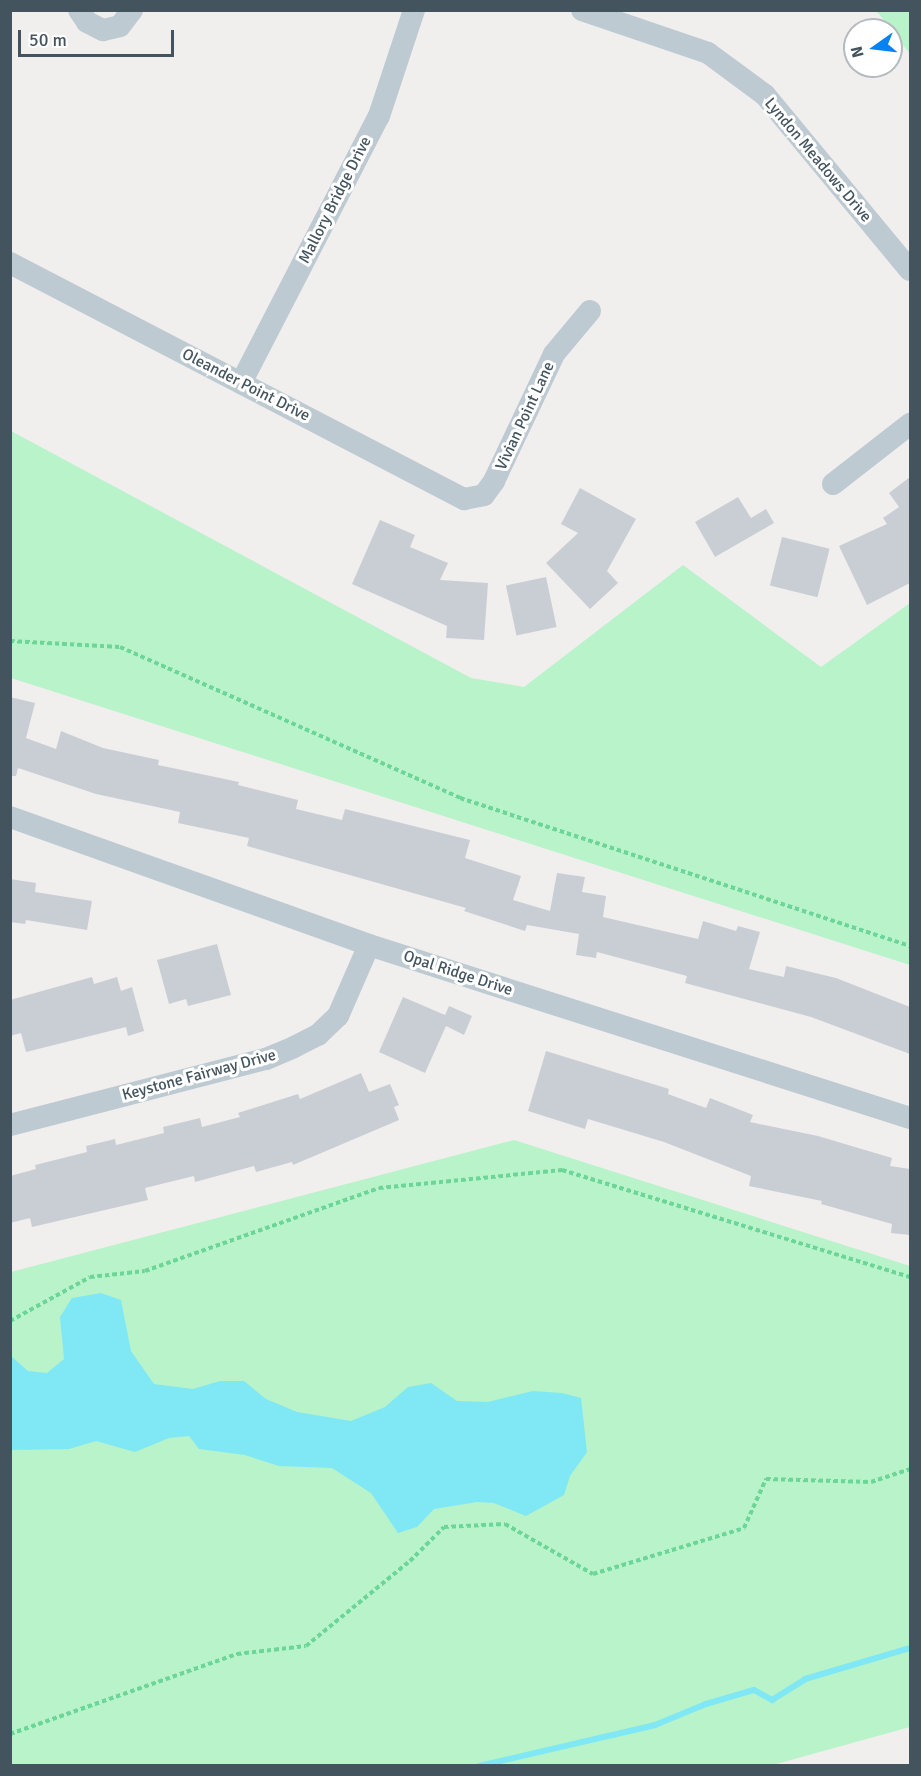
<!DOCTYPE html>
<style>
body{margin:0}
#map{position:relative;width:921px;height:1776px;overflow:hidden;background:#f1eeee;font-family:Signika,sans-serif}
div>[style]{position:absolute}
.green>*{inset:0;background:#b8f3c9}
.water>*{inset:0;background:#80e7f5}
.stream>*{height:6px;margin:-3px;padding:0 3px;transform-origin:3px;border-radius:3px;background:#80e7f5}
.building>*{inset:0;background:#c9ced4;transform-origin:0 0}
.path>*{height:4px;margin-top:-2px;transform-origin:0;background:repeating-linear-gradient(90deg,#6cd598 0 4.5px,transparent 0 7.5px)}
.minor>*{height:22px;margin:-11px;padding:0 11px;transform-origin:11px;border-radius:11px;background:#bdcad2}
span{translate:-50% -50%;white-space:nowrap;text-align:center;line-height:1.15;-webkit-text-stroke:6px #fff;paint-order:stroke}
.street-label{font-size:16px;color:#44545e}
.frame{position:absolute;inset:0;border:12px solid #44545e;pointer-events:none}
.north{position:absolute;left:843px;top:18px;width:60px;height:60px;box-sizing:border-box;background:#fff;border:2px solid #b4bbbf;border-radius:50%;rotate:256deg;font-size:16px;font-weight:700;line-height:24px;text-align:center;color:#44545e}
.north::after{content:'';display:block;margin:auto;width:21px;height:27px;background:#0782f2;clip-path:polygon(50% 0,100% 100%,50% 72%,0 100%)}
.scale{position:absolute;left:18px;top:30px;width:156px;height:27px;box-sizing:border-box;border:3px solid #44545e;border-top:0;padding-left:8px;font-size:18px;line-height:21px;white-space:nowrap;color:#44545e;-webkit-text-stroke:4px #fff;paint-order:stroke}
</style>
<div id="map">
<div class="green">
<div style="clip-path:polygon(875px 11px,910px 11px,910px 54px,879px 14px)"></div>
<div style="clip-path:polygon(11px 431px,471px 678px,524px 687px,683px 565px,821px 667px,910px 603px,910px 965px,11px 678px)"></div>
<div style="clip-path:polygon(514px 1140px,910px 1266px,910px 1727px,769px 1766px,11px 1766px,11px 1272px)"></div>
</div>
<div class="water">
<div style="clip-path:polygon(101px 1293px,121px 1300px,131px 1351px,154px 1384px,193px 1389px,220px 1381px,244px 1381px,266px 1399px,297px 1412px,351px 1421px,385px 1407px,408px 1387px,431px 1383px,457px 1401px,488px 1402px,533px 1391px,562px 1393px,581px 1398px,587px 1452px,570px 1476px,564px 1495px,526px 1516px,494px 1503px,477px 1502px,434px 1509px,417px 1527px,398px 1533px,371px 1493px,332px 1468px,279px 1466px,245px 1455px,199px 1449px,189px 1436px,169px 1438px,135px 1452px,96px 1441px,69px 1449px,11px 1450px,11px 1356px,28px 1371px,47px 1373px,64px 1359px,60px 1317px,72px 1298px)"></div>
</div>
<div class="stream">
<div style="left:479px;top:1766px;width:181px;rotate:-13.1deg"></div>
<div style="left:655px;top:1725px;width:55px;rotate:-22.4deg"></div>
<div style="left:706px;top:1704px;width:50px;rotate:-16.3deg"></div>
<div style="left:754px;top:1690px;width:21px;rotate:29deg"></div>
<div style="left:772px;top:1700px;width:39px;rotate:-32deg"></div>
<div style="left:805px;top:1679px;width:109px;rotate:-16.4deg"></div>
</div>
<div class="building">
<div style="clip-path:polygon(910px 477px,910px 583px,867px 605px,839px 546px,887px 524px,883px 518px,899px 507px,889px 493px)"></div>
<div style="clip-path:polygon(580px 488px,636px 519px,607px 571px,618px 583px,590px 609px,546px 563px,578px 533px,561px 524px)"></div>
<div style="clip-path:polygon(738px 497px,751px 518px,766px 509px,774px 523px,715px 557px,695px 522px)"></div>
<div style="clip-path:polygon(380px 520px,415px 535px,410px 547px,448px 563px,440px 580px,488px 583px,484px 640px,446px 638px,447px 626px,352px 584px)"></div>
<div style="left:782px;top:537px;width:49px;height:50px;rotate:14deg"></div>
<div style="left:546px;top:577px;width:51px;height:41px;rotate:78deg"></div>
<div style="clip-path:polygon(10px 697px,35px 703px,26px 738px,56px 749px,61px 731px,103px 748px,159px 760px,158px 765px,239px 782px,238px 785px,298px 800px,296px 809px,342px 820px,345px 809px,470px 840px,465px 858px,521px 876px,513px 900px,550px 911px,557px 873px,585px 877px,582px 892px,606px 896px,603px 917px,698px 939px,703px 921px,736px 931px,738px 926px,760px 932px,749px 969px,784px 977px,786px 966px,836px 978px,910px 1007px,910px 1054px,811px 1017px,685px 983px,687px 976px,597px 952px,596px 958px,576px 955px,579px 934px,527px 925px,525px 931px,464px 911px,466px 908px,247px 846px,249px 838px,178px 823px,180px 812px,96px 794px,18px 768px,16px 776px,10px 776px)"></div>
<div style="clip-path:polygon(10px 879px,36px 883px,35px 892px,92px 901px,87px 930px,26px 920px,25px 924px,10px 922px)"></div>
<div style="clip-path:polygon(217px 944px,231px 995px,188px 1006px,186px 999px,169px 1004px,157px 960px)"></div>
<div style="clip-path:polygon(92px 977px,94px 984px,117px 977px,121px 991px,132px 987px,144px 1031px,128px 1036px,126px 1027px,26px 1052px,21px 1033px,10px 1036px,10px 1000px)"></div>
<div style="clip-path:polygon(403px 997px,445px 1015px,449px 1006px,472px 1016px,464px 1035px,446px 1026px,425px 1073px,379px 1052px)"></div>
<div style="clip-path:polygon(546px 1051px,669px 1089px,668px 1094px,706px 1108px,710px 1098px,753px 1115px,750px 1122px,818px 1136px,892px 1158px,890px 1166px,910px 1169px,910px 1235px,891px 1233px,892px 1224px,821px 1204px,822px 1201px,749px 1186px,751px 1176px,664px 1142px,588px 1119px,585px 1129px,528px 1111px)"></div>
<div style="clip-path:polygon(361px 1073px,369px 1092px,390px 1084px,399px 1105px,394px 1107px,399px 1120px,293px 1165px,292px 1162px,256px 1172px,254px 1166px,195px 1182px,194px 1176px,145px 1188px,148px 1200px,32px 1227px,30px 1218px,10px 1223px,10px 1176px,36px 1169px,35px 1165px,87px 1152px,86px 1146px,115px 1139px,116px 1145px,164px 1133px,163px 1127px,200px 1118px,202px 1127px,240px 1117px,238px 1113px,298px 1094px,300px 1099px)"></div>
</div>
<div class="path">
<div style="left:10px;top:641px;width:110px;rotate:3.1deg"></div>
<div style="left:120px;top:647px;width:372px;rotate:23.9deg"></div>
<div style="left:460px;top:798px;width:474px;rotate:18.2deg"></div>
<div style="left:10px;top:1321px;width:91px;rotate:-28.8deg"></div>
<div style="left:90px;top:1277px;width:55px;rotate:-6.2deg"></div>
<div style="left:145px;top:1271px;width:248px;rotate:-19.5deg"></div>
<div style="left:379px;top:1188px;width:184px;rotate:-5.6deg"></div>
<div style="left:562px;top:1170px;width:364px;rotate:17.1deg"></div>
<div style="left:10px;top:1734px;width:241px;rotate:-19.4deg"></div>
<div style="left:237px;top:1654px;width:69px;rotate:-6.6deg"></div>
<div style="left:306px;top:1646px;width:134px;rotate:-39.3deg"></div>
<div style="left:410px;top:1561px;width:48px;rotate:-45deg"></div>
<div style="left:444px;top:1527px;width:61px;rotate:-2.8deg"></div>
<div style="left:505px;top:1524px;width:101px;rotate:29.6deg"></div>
<div style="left:593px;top:1574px;width:158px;rotate:-16.9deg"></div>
<div style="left:744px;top:1528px;width:54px;rotate:-65.8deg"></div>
<div style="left:766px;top:1479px;width:105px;rotate:1.6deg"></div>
<div style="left:871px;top:1482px;width:41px;rotate:-18.4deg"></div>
</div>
<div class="minor">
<div style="left:79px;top:10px;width:14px;rotate:56deg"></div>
<div style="left:87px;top:22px;width:18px;rotate:27deg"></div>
<div style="left:103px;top:30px;width:17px;rotate:-13deg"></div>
<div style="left:120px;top:26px;width:20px;rotate:-53deg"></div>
<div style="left:582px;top:10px;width:133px;rotate:18.8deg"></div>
<div style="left:708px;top:53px;width:71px;rotate:36.4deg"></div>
<div style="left:765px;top:95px;width:227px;rotate:50.4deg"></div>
<div style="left:10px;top:263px;width:512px;rotate:27.47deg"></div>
<div style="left:464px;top:499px;width:20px;rotate:-11deg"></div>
<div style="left:484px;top:495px;width:17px;rotate:-54deg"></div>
<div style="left:494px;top:481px;width:140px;rotate:-64.7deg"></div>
<div style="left:554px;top:354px;width:56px;rotate:-50.1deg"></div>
<div style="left:241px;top:383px;width:301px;rotate:-62.7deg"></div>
<div style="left:379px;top:116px;width:112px;rotate:-71.7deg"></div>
<div style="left:833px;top:484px;width:98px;rotate:-37.9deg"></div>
<div style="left:10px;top:817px;width:381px;rotate:19.6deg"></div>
<div style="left:369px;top:945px;width:568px;rotate:17.73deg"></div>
<div style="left:10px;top:1125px;width:264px;rotate:-14.5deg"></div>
<div style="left:266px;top:1059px;width:30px;rotate:-23deg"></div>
<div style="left:294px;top:1047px;width:27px;rotate:-27deg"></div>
<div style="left:318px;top:1035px;width:28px;rotate:-44deg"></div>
<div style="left:338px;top:1016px;width:77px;rotate:-66.4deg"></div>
</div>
<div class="street-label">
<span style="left:818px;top:160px;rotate:50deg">Lyndon Meadows Drive</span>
<span style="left:335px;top:200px;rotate:-63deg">Mallory Bridge Drive</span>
<span style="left:246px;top:385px;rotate:27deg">Oleander Point Drive</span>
<span style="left:525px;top:416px;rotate:-65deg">Vivian Point Lane</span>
<span style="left:458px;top:973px;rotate:18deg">Opal Ridge Drive</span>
<span style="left:199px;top:1075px;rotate:-15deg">Keystone Fairway Drive</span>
</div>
<div class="frame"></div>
<div class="north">N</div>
<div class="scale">50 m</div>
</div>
